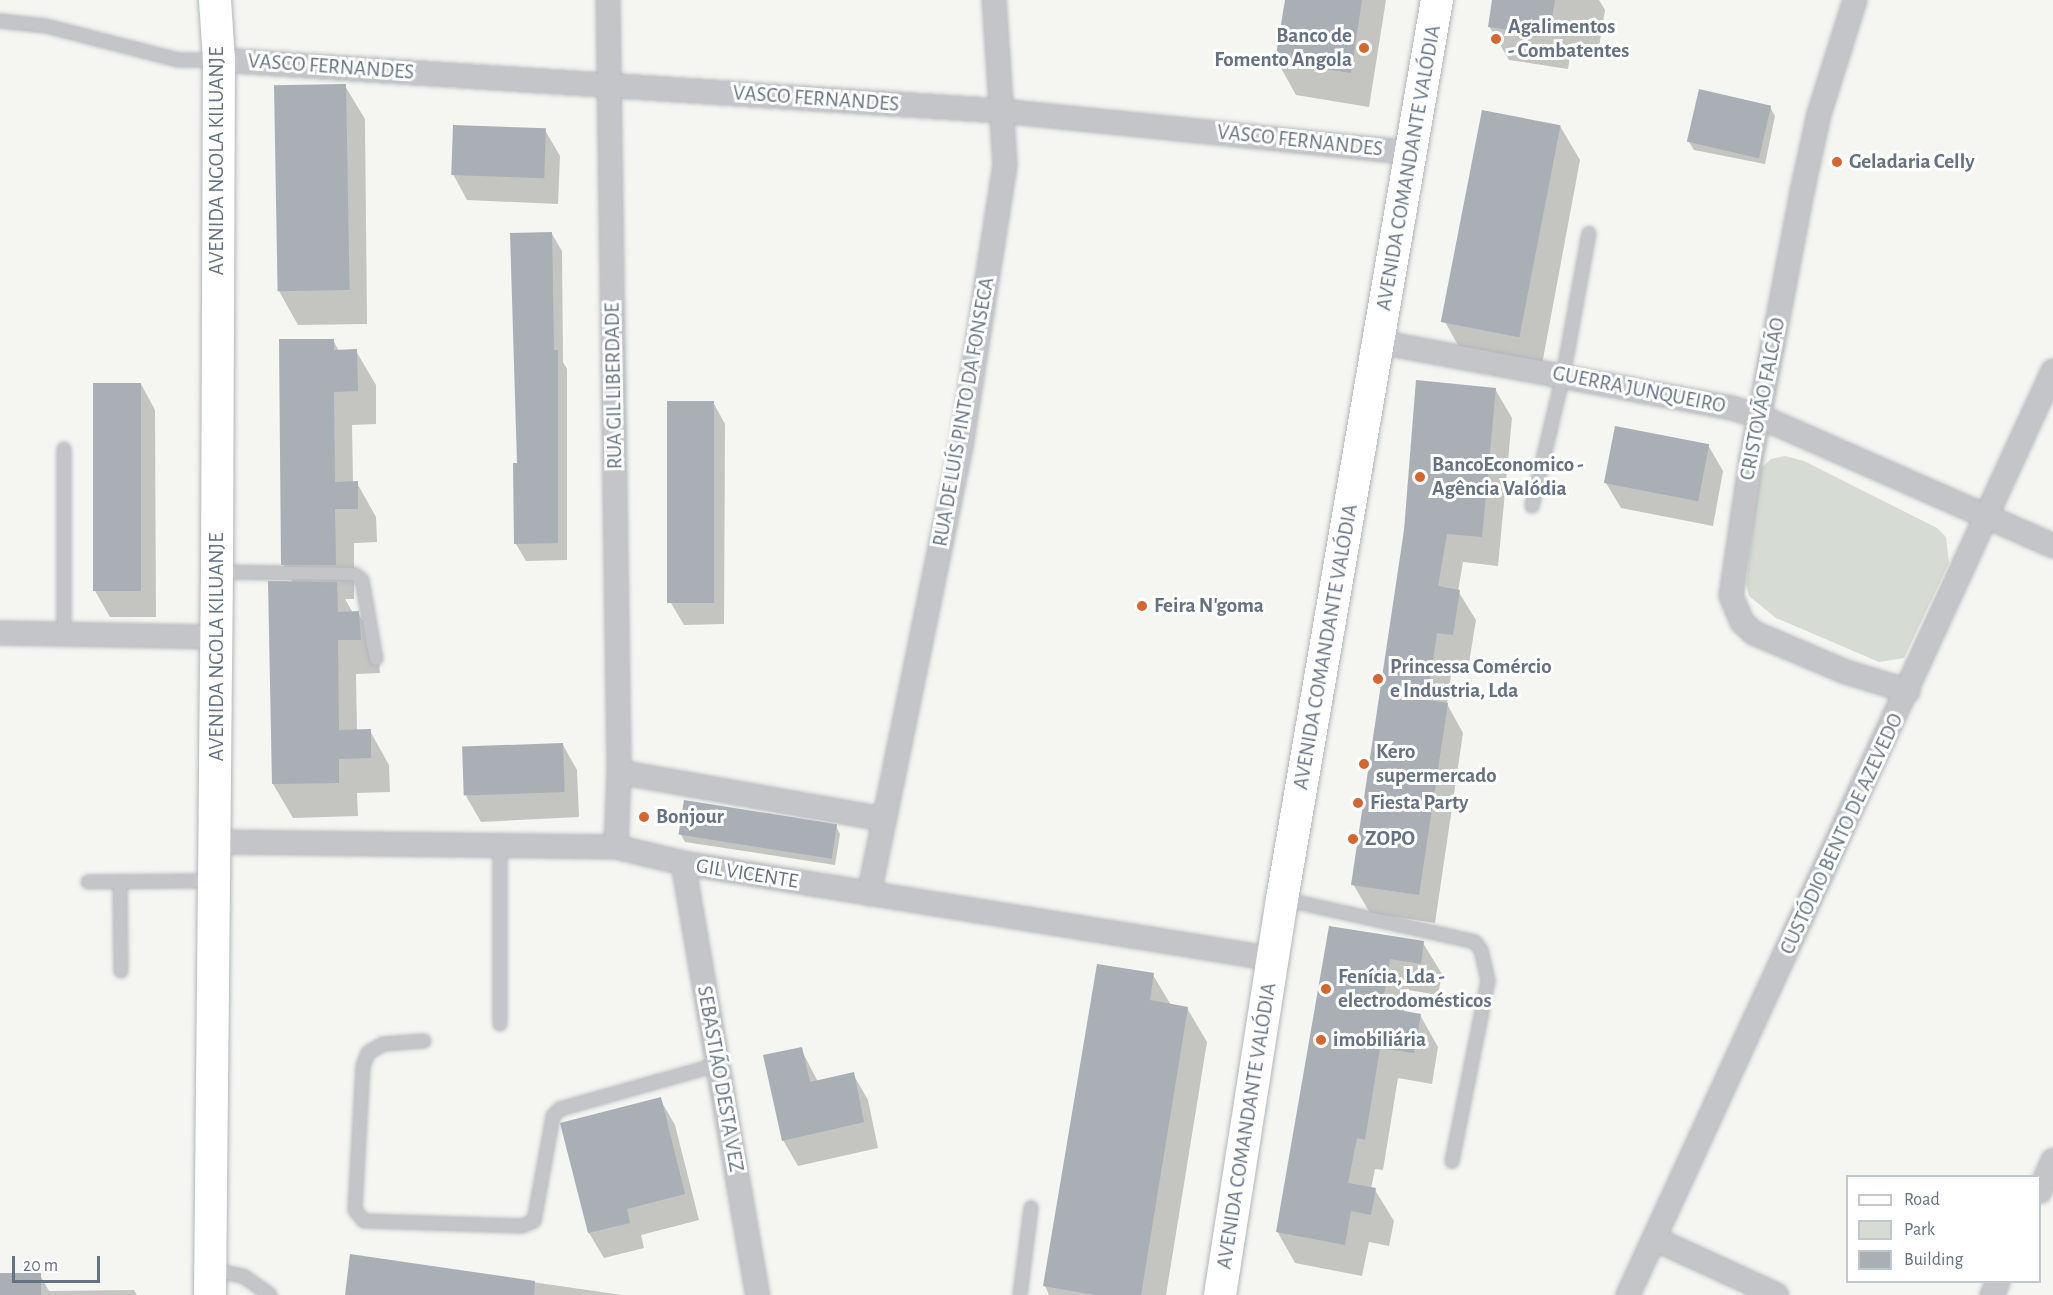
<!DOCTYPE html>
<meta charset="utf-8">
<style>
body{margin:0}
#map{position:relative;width:2053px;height:1295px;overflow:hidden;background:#f5f5f2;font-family:"Alegreya Sans",sans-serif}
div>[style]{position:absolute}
.green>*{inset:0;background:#d6dcd3}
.shadow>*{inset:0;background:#0003}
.building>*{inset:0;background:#a9afb5;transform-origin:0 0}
.roads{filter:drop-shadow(0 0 2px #b3b7bb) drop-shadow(0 0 2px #b3b7bb)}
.lane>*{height:12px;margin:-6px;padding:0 6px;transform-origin:6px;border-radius:6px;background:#c3c5c9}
.street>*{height:22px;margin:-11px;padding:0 11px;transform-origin:11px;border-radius:11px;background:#c3c5c9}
.secondary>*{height:32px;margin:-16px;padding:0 16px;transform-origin:16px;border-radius:16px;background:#fff}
.dots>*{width:16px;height:16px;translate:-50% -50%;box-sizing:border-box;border:3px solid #fff;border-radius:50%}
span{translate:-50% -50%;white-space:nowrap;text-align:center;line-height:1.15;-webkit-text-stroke:6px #fff;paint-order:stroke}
.poi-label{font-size:21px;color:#667281;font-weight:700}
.left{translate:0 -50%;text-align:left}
.right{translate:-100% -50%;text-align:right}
.street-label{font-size:21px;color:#667281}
.legend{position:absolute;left:1846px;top:1175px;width:195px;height:108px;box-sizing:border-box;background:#fff;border:2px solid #c2c7cd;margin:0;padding:8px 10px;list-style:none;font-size:18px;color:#667281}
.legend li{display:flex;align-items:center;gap:12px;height:30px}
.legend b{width:30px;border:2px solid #c2c7cd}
.scale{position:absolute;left:12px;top:1256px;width:88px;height:27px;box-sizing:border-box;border:3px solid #667281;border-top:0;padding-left:8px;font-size:18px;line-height:21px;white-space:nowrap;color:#667281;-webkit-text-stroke:4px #fff;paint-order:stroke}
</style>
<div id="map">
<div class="green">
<div style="clip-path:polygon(1785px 456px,1804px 461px,1937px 528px,1946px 537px,1949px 563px,1904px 658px,1879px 662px,1776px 618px,1749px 596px,1746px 584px,1760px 469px,1771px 459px)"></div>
</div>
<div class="shadow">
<div style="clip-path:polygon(1286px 0,1386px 0,1369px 107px,1296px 95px,1277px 61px)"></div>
<div style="clip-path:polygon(1493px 0,1599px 0,1605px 10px,1599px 47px,1572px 43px,1568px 69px,1509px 60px,1489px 26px)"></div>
<div style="clip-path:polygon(345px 86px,365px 119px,367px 324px,298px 325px,279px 291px)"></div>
<div style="clip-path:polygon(1770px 107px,1775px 116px,1765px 164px,1694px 150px,1689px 142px)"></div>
<div style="clip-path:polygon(1560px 126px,1580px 160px,1541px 370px,1464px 356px,1445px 322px)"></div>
<div style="clip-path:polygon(545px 130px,560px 156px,558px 204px,467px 200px,453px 174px)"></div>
<div style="clip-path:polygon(552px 234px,562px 251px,563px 362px,567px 369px,567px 560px,526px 561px,516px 544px)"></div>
<div style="clip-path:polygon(333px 340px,339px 351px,356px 351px,376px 385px,376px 424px,352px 425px,353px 483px,357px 483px,376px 517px,377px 542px,354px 543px,354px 599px,345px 599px,353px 613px,358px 613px,378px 646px,380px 673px,356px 674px,357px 731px,370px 731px,389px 765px,390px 792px,357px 793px,358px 816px,293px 818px,273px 784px,293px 583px,283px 564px)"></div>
<div style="clip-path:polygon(141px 384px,155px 410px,156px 617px,110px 617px,95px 591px)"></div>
<div style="clip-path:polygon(1495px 389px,1512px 418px,1498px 566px,1463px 562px,1458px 591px,1476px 620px,1469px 663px,1453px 661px,1447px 704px,1463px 733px,1435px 923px,1370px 913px,1353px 884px,1405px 530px)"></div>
<div style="clip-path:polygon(713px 402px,725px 424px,724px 624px,684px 625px,671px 603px)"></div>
<div style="clip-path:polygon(1708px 445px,1723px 471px,1713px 526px,1621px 508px,1606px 483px)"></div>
<div style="clip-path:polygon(563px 745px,577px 770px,579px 817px,481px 822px,466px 796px)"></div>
<div style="clip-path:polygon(836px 826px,840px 834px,835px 865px,685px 842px,680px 833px)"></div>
<div style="clip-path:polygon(1330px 928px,1423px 943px,1442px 974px,1438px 995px,1408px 990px,1404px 1012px,1420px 1015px,1438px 1047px,1432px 1084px,1398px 1078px,1383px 1170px,1375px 1169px,1371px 1189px,1375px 1190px,1394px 1221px,1389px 1246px,1369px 1242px,1362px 1276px,1295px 1263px,1277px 1231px)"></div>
<div style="clip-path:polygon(1153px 975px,1171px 1005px,1187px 1008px,1207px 1042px,1166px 1295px,1049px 1295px,1045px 1286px)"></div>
<div style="clip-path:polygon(801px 1049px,818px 1082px,853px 1074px,868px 1100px,878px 1148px,798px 1166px,783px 1140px)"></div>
<div style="clip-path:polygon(660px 1099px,675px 1125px,699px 1220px,641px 1235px,644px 1248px,604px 1258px,589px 1233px,562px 1124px)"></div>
<div style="clip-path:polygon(352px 1256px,622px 1295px,346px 1295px)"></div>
<div style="clip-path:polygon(0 1274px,40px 1275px,49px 1291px,134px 1290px,137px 1295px,0 1295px)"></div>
</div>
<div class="building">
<div style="clip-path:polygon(1285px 0,1362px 0,1351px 73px,1275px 61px)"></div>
<div style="clip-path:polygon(1492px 0,1555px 0,1549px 36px,1488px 27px)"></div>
<div style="left:346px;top:84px;width:206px;height:72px;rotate:89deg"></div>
<div style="left:1699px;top:89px;width:74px;height:54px;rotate:13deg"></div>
<div style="left:1482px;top:110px;width:80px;height:216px;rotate:11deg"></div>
<div style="left:453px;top:125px;width:93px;height:50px;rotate:2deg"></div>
<div style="clip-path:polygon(552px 232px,554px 350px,558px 350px,558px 543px,514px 544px,513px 463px,517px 463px,510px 233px)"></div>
<div style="clip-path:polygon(279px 339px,334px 339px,334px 350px,357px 349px,358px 391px,334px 392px,335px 482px,358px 481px,358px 509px,335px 509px,336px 565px,281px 565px)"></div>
<div style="clip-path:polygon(1416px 380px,1496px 388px,1482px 537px,1447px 534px,1438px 586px,1460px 590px,1453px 635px,1437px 633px,1427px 700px,1448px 703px,1419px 895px,1351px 885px,1404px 530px)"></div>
<div style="left:93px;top:383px;width:48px;height:208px"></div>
<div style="left:714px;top:401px;width:202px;height:47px;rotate:90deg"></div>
<div style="left:1615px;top:426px;width:96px;height:58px;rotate:11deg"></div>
<div style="clip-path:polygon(268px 581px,337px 582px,338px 612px,359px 611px,361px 640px,338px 640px,339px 730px,371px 729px,371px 758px,339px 759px,339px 783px,272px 784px)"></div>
<div style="left:563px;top:743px;width:49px;height:101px;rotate:88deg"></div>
<div style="left:684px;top:800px;width:155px;height:35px;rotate:9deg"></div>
<div style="clip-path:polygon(1329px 926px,1424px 941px,1421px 964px,1390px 959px,1382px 1007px,1421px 1014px,1414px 1053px,1380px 1048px,1365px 1140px,1357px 1138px,1348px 1183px,1376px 1188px,1371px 1215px,1351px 1211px,1345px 1245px,1276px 1232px)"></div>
<div style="clip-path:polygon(1097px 964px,1154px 973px,1150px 1000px,1188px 1007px,1141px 1295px,1095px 1295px,1043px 1286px)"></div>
<div style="clip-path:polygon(802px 1047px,810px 1082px,854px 1072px,864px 1122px,782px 1141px,763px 1055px)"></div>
<div style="clip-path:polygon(661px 1097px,685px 1194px,627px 1209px,630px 1223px,588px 1233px,560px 1123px)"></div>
<div style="clip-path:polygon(350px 1254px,535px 1281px,534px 1295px,345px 1295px)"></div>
<div style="left:0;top:1273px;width:41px;height:22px"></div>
</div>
<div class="roads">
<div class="lane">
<div style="left:0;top:21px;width:46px;rotate:6.2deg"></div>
<div style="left:46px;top:26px;width:136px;rotate:14.4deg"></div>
<div style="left:178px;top:60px;width:39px"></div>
<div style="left:64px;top:449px;width:185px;rotate:90deg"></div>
<div style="left:1532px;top:506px;width:134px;rotate:-76.6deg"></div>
<div style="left:1563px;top:376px;width:145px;rotate:-79.7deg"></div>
<div style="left:218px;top:572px;width:136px;rotate:0.8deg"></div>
<div style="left:354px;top:574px;width:10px;rotate:37deg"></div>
<div style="left:362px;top:580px;width:80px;rotate:80deg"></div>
<div style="left:500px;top:846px;width:178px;rotate:90deg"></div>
<div style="left:88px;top:882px;width:125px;rotate:-0.5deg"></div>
<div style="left:120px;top:882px;width:89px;rotate:89.4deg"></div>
<div style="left:1283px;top:899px;width:197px;rotate:12.6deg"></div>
<div style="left:1475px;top:942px;width:10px;rotate:53deg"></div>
<div style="left:1481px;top:950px;width:32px;rotate:77deg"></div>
<div style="left:1488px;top:981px;width:184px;rotate:101.3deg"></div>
<div style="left:424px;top:1041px;width:41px;rotate:175.8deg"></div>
<div style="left:383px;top:1044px;width:17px;rotate:149deg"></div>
<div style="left:368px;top:1053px;width:14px;rotate:111deg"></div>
<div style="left:363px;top:1066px;width:144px;rotate:93.2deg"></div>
<div style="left:355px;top:1210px;width:14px;rotate:51deg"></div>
<div style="left:364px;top:1221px;width:158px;rotate:1.8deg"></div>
<div style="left:522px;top:1226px;width:13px;rotate:-23deg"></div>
<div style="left:534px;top:1221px;width:107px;rotate:-79.7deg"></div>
<div style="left:553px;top:1116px;width:10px;rotate:-45deg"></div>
<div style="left:560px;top:1109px;width:163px;rotate:-15.7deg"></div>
<div style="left:212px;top:1270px;width:32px;rotate:11deg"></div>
<div style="left:243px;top:1276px;width:33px;rotate:35deg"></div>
<div style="left:1020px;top:1295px;width:88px;rotate:-82.8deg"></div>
</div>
<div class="street">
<div style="left:608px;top:0;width:772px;rotate:89.18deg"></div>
<div style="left:619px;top:772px;width:75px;rotate:92.3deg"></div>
<div style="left:1855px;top:0;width:120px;rotate:107.5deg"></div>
<div style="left:1819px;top:114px;width:80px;rotate:102.3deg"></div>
<div style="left:1802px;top:192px;width:273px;rotate:100.8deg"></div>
<div style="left:1751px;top:460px;width:137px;rotate:98.4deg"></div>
<div style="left:1731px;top:596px;width:28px;rotate:67deg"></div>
<div style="left:1742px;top:622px;width:16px;rotate:43deg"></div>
<div style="left:1754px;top:633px;width:100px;rotate:23deg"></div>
<div style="left:1846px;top:672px;width:65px;rotate:17deg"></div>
<div style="left:219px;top:60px;width:784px;rotate:3.73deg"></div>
<div style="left:1001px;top:111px;width:413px;rotate:5.8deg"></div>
<div style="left:1379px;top:342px;width:359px;rotate:10.6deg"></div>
<div style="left:1732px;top:408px;width:30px;rotate:17deg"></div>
<div style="left:1761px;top:417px;width:319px;rotate:23.8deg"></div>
<div style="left:0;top:633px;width:217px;rotate:1.1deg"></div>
<div style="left:619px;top:772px;width:269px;rotate:10.1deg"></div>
<div style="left:216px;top:842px;width:400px;rotate:0.7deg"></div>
<div style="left:616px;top:847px;width:69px;rotate:13.4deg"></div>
<div style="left:683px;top:863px;width:599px;rotate:9.23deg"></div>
<div style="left:683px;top:863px;width:438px;rotate:80.2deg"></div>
<div style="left:869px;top:894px;width:457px;rotate:-78.4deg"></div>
<div style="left:961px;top:446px;width:285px;rotate:-81.1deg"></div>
<div style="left:1005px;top:164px;width:164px;rotate:-93.8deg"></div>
<div style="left:2040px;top:1191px;width:33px;rotate:-67deg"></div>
<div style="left:1655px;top:1239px;width:134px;rotate:24.7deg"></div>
<div style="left:1628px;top:1295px;width:1017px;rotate:-65.3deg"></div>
<div style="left:1992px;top:1295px;width:14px;rotate:-65deg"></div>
</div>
<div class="secondary">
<div style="left:210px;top:1295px;width:723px;rotate:-89.45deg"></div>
<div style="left:217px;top:572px;width:512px;rotate:-89.78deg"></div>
<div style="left:219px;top:60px;width:60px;rotate:-93.8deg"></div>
<div style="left:1220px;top:1295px;width:401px;rotate:-81.1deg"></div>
<div style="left:1282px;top:899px;width:912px;rotate:-80.22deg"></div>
</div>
</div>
<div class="dots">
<div style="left:1496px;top:39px;background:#d66630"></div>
<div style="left:1364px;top:48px;background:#d66630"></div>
<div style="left:1837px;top:162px;background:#d66630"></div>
<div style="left:1420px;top:477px;background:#d66630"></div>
<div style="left:1142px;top:606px;background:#d66630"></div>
<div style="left:1378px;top:679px;background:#d66630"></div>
<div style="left:1364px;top:764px;background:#d66630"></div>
<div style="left:1358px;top:803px;background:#d66630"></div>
<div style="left:644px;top:817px;background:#d66630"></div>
<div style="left:1353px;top:839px;background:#d66630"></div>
<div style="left:1326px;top:989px;background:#d66630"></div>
<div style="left:1321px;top:1040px;background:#d66630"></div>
</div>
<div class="poi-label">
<span class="left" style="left:1508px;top:39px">Agalimentos<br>- Combatentes</span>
<span class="right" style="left:1352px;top:48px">Banco de<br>Fomento Angola</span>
<span class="left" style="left:1849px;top:162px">Geladaria Celly</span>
<span class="left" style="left:1432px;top:477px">BancoEconomico -<br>Agência Valódia</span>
<span class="left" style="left:1154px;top:606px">Feira N'goma</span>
<span class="left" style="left:1390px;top:679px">Princessa Comércio<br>e Industria, Lda</span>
<span class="left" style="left:1376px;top:764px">Kero<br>supermercado</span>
<span class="left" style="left:1370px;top:803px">Fiesta Party</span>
<span class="left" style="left:656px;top:817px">Bonjour</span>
<span class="left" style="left:1365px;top:839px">ZOPO</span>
<span class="left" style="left:1338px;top:989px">Fenícia, Lda -<br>electrodomésticos</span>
<span class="left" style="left:1333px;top:1040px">imobiliária</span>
</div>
<div class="street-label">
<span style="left:331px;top:67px;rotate:4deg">VASCO FERNANDES</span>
<span style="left:816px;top:99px;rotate:4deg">VASCO FERNANDES</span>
<span style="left:1300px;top:141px;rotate:6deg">VASCO FERNANDES</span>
<span style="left:217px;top:161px;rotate:-90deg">AVENIDA NGOLA KILUANJE</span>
<span style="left:1409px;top:168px;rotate:-80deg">AVENIDA COMANDANTE VALÓDIA</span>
<span style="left:614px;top:386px;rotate:-91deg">RUA GIL LIBERDADE</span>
<span style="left:1639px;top:390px;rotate:11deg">GUERRA JUNQUEIRO</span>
<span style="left:1763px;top:399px;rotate:-79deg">CRISTOVÃO FALCÃO</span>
<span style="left:964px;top:412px;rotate:-80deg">RUA DE LUÍS PINTO DA FONSECA</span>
<span style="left:217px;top:647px;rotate:-90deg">AVENIDA NGOLA KILUANJE</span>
<span style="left:1326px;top:647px;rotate:-80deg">AVENIDA COMANDANTE VALÓDIA</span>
<span style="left:1842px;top:834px;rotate:-65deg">CUSTÓDIO BENTO DE AZEVEDO</span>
<span style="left:747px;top:874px;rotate:9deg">GIL VICENTE</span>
<span style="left:720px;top:1079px;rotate:80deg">SEBASTIÃO DESTA VEZ</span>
<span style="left:1247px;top:1126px;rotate:-81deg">AVENIDA COMANDANTE VALÓDIA</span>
</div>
<ul class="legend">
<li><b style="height:8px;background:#fff"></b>Road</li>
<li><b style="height:16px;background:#d6dcd3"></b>Park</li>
<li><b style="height:16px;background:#a9afb5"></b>Building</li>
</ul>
<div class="scale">20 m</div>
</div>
